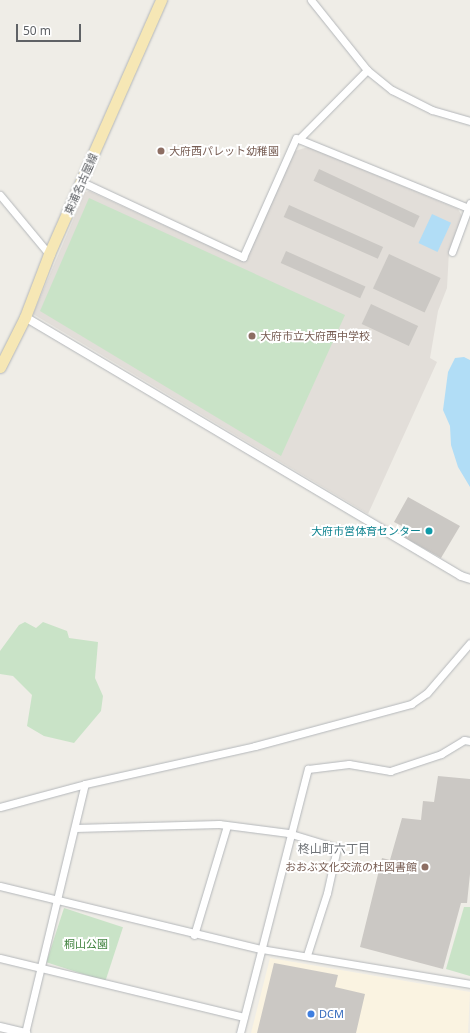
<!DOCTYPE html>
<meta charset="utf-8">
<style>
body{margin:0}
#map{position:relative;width:470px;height:1033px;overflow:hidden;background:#efede7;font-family:"Noto Sans","Noto Sans JP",sans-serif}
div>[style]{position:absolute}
.commercial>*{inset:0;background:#faf3e1}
.education>*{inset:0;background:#e2ded9}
.green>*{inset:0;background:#c9e3c7;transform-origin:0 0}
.water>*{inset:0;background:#b1ddf6;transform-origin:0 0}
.building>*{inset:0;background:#cbc8c4;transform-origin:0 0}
.roads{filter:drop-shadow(0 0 1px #b4b7ba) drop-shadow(0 0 1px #b4b7ba)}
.minor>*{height:7px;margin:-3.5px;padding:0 3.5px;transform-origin:3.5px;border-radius:3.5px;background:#fff}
.tertiary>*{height:8px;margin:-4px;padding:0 4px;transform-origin:4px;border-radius:4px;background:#fff}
.primary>*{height:11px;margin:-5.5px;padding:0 5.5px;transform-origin:5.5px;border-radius:5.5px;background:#f6e7b5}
.dots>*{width:11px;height:11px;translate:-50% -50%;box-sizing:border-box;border:2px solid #fff;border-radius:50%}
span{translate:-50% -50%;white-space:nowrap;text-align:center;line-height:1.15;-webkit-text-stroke:4px #fff;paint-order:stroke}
.education-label{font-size:11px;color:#785e54}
.left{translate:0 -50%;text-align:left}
.right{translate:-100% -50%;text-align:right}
.street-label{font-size:11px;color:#5f6266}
.culture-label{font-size:11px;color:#0d838f}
.park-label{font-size:11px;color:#428340}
.shop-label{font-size:11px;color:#366cbe}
.neighbourhood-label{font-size:12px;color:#707478}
.scale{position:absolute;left:16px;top:24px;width:65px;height:18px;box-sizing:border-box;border:2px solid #5f6266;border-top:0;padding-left:5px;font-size:12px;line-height:14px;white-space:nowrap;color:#5f6266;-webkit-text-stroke:3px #fff;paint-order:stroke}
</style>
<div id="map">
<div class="commercial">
<div style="clip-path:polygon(270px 958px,470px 992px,468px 1033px,251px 1033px)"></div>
</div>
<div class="education">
<div style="clip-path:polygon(308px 147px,458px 209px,462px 216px,449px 251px,447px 288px,438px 311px,430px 358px,437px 362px,368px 514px,33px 314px,85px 192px,89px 191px,245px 262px,295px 151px)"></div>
</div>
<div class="green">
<div style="clip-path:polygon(89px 198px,345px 315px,281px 456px,40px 311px)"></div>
<div style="clip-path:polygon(25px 622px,36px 628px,43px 622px,67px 631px,69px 638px,98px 642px,95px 678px,103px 696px,101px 711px,74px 743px,44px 736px,27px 726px,32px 695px,13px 676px,0 674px,0 651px,19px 625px)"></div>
<div style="clip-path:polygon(464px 907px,470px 907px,470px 976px,446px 969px)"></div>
<div style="left:64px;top:908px;width:62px;height:57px;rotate:18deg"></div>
</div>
<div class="water">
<div style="left:432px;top:214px;width:21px;height:32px;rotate:25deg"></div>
<div style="clip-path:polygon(464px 357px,470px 360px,470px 487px,458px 467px,451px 445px,450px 426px,443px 410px,448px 372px,455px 358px)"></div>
</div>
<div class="building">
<div style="left:319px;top:169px;width:111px;height:13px;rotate:25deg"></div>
<div style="left:289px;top:205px;width:103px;height:13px;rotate:24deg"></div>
<div style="left:286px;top:251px;width:87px;height:13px;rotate:24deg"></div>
<div style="left:389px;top:254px;width:57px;height:38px;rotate:25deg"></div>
<div style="left:371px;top:304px;width:52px;height:22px;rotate:25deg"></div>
<div style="clip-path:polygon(408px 497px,460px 526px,441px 558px,400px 535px,404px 527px,394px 522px)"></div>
<div style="clip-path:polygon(438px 776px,470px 779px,470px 874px,467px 903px,461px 903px,443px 969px,360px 947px,382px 858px,390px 860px,402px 818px,421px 820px,423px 801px,434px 802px)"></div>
<div style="clip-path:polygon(274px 963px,338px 975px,335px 987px,365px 994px,356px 1033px,257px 1033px)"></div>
</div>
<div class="roads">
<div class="minor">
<div style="left:311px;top:0;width:90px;rotate:51.3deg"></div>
<div style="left:367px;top:70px;width:32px;rotate:39deg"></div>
<div style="left:392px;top:90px;width:45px;rotate:26.6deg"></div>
<div style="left:432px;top:110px;width:40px;rotate:16deg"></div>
<div style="left:299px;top:139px;width:97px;rotate:-45.4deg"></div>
<div style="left:82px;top:182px;width:178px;rotate:25deg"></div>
<div style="left:243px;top:257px;width:130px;rotate:-66deg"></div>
<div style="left:296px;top:138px;width:186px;rotate:22.1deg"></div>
<div style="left:0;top:195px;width:77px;rotate:50.3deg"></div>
<div style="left:452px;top:252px;width:52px;rotate:-69.8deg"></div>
<div style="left:0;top:807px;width:88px;rotate:-15.1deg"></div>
<div style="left:85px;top:784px;width:174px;rotate:-12.6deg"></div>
<div style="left:255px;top:746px;width:162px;rotate:-15.1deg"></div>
<div style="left:411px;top:704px;width:19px;rotate:-35deg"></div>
<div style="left:427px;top:693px;width:66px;rotate:-49.3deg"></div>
<div style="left:75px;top:828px;width:144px;rotate:-1.6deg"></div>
<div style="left:219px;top:824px;width:70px;rotate:7.4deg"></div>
<div style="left:288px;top:833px;width:51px;rotate:17deg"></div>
<div style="left:337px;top:848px;width:46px;rotate:102.5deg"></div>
<div style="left:327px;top:893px;width:65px;rotate:107.9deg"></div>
<div style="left:0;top:886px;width:268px;rotate:13.6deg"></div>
<div style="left:261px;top:949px;width:212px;rotate:9.5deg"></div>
<div style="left:194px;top:935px;width:114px;rotate:-73.2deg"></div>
<div style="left:0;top:958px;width:251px;rotate:13.6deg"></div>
<div style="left:25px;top:1033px;width:256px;rotate:-76.5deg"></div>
<div style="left:240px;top:1033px;width:273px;rotate:-75.6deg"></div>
<div style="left:308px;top:769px;width:41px;rotate:-7deg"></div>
<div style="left:349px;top:764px;width:42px;rotate:9.7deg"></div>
<div style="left:390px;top:771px;width:54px;rotate:-18.4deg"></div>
<div style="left:441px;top:754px;width:27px;rotate:-31deg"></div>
<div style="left:464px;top:740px;width:6px;rotate:9deg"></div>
</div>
<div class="tertiary">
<div style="left:25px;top:317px;width:507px;rotate:30.71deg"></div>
<div style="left:461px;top:576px;width:9px;rotate:18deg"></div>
<div style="left:0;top:1027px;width:27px;rotate:13deg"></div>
</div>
<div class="primary">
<div style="left:0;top:367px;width:56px;rotate:-63.4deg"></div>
<div style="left:25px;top:317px;width:67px;rotate:-69.1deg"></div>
<div style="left:49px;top:254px;width:278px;rotate:-66.2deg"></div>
</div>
</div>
<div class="dots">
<div style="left:161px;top:151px;background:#8d6e63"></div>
<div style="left:252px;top:336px;background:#8d6e63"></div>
<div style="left:429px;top:531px;background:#0f9aa8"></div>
<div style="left:425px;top:867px;background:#8d6e63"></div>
<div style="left:311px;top:1014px;background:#3f7fe0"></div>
</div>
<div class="education-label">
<span class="left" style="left:169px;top:151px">大府西パレット幼稚園</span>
<span class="left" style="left:260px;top:336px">大府市立大府西中学校</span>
<span class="right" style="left:417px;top:867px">おおぶ文化交流の杜図書館</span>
</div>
<div class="street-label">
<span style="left:81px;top:184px;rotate:-66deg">東浦名古屋線</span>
</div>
<div class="culture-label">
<span class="right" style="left:421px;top:531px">大府市営体育センター</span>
</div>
<div class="park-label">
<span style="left:86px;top:944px">桐山公園</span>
</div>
<div class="shop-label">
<span class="left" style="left:319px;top:1014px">DCM</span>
</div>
<div class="neighbourhood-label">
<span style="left:334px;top:849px">柊山町六丁目</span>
</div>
<div class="scale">50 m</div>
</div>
